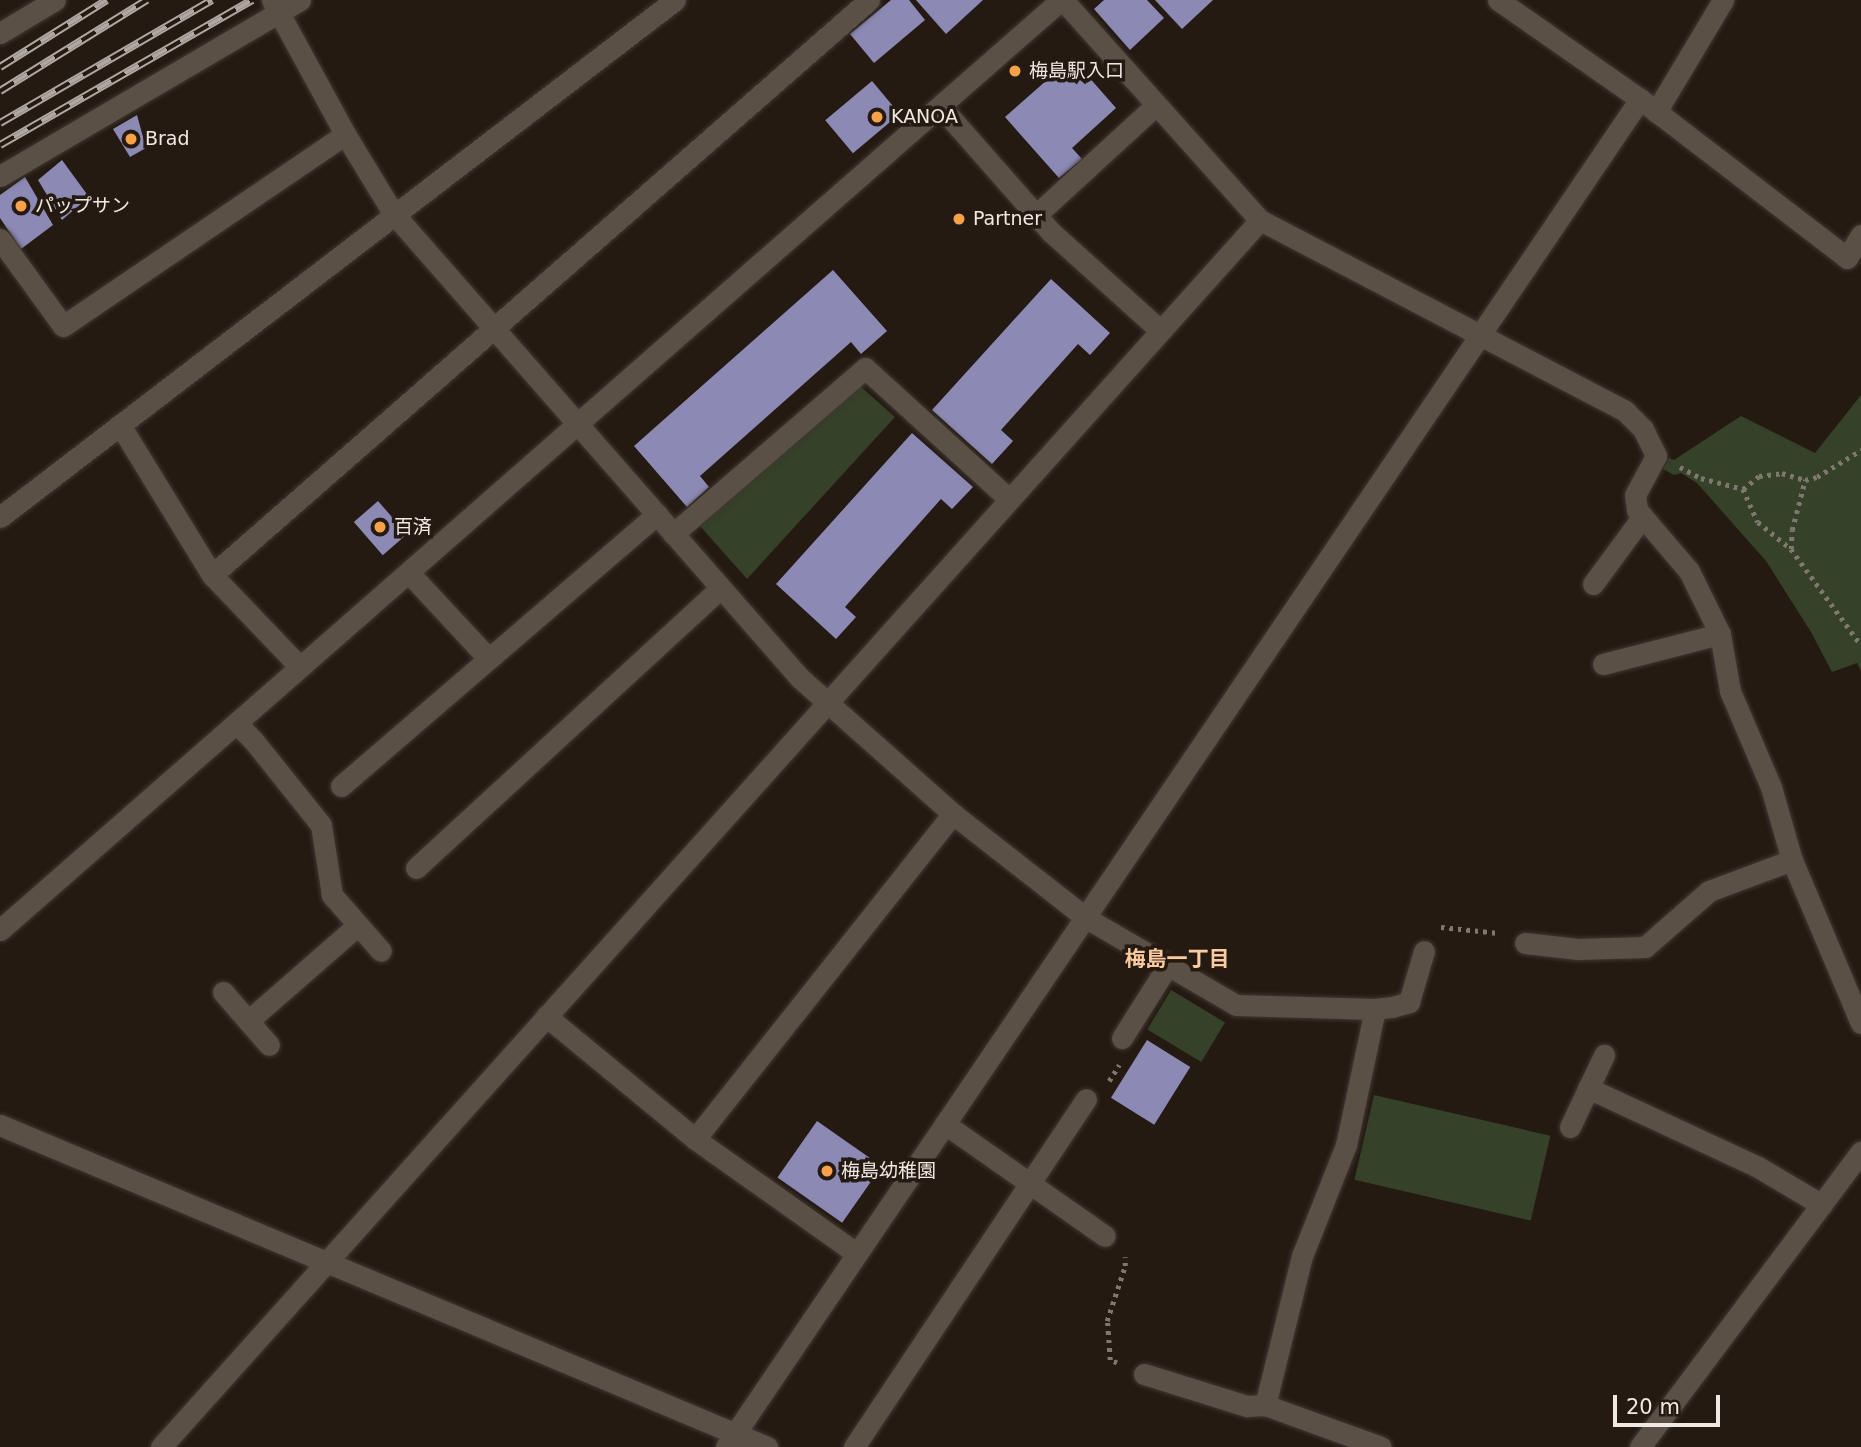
<!DOCTYPE html>
<meta charset="utf-8">
<style>
body{margin:0}
#map{position:relative;width:1861px;height:1447px;overflow:hidden;background:#241a12;font-family:"DejaVu Sans","Noto Sans JP",sans-serif}
div>[style]{position:absolute}
.green>*{inset:0;background:#354128;transform-origin:0 0}
.building>*{inset:0;background:#8c8ab5;transform-origin:0 0}
.path>*{height:4.5px;margin-top:-2.25px;transform-origin:0;background:repeating-linear-gradient(90deg,#807771 0 3.5px,transparent 0 8.5px)}
.roads{filter:drop-shadow(0 0 2px #3f3734) drop-shadow(0 0 2px #3f3734)}
.minor>*{height:21px;margin:-10.5px;padding:0 10.5px;transform-origin:10.5px;border-radius:10.5px;background:#5b5046}
.rail>*{height:8px;margin-top:-4px;transform-origin:0;background:repeating-linear-gradient(90deg,#241a12 0 16px,#afa7a2 0 32px);box-sizing:border-box;border-block:2px solid #afa7a2}
.dots>*{width:19px;height:19px;translate:-50% -50%;box-sizing:border-box;border:4px solid #241a12;border-radius:50%}
span{translate:-50% -50%;white-space:nowrap;text-align:center;line-height:1.15;-webkit-text-stroke:7px #241a12;paint-order:stroke}
.poi-label{font-size:19px;color:#efe8e3}
.left{translate:0 -50%;text-align:left}
.neighbourhood-label{font-size:21px;color:#fbca9e;font-weight:700}
.scale{position:absolute;left:1613px;top:1395px;width:107px;height:32px;box-sizing:border-box;border:4px solid #efe8e3;border-top:0;padding-left:9px;font-size:21px;line-height:24px;white-space:nowrap;color:#efe8e3;-webkit-text-stroke:5px #241a12;paint-order:stroke}
</style>
<div id="map">
<div class="green">
<div style="clip-path:polygon(859px 385px,895px 417px,747px 579px,700px 526px)"></div>
<div style="clip-path:polygon(1861px 395px,1861px 671px,1857px 663px,1832px 672px,1811px 632px,1766px 561px,1697px 483px,1681px 473px,1674px 475px,1663px 469px,1669px 458px,1674px 460px,1741px 416px,1815px 453px)"></div>
<div style="left:1171px;top:990px;width:63px;height:46px;rotate:31deg"></div>
<div style="left:1374px;top:1095px;width:181px;height:87px;rotate:13deg"></div>
</div>
<div class="building">
<div style="clip-path:polygon(891px 0,909px 0,925px 20px,874px 63px,850px 34px)"></div>
<div style="clip-path:polygon(916px 0,983px 0,946px 34px)"></div>
<div style="clip-path:polygon(1104px 0,1147px 0,1164px 18px,1130px 50px,1094px 9px)"></div>
<div style="clip-path:polygon(1155px 0,1213px 0,1182px 29px)"></div>
<div style="clip-path:polygon(1072px 58px,1116px 108px,1072px 148px,1082px 159px,1059px 178px,1005px 117px)"></div>
<div style="left:872px;top:81px;width:43px;height:61px;rotate:50deg"></div>
<div style="clip-path:polygon(137px 115px,146px 148px,130px 157px,113px 129px)"></div>
<div style="clip-path:polygon(62px 160px,89px 197px,62px 220px,38px 180px)"></div>
<div style="clip-path:polygon(25px 177px,53px 225px,21px 249px,0 218px,0 195px)"></div>
<div style="clip-path:polygon(833px 270px,887px 331px,861px 354px,851px 342px,700px 476px,709px 487px,687px 507px,634px 446px)"></div>
<div style="clip-path:polygon(1051px 279px,1110px 333px,1090px 355px,1078px 344px,1001px 430px,1013px 441px,992px 464px,932px 410px)"></div>
<div style="clip-path:polygon(912px 433px,973px 487px,952px 509px,941px 499px,845px 607px,856px 617px,836px 639px,776px 584px)"></div>
<div style="left:378px;top:501px;width:44px;height:32px;rotate:49deg"></div>
<div style="left:1147px;top:1040px;width:51px;height:68px;rotate:32deg"></div>
<div style="left:817px;top:1121px;width:79px;height:69px;rotate:35deg"></div>
</div>
<div class="path">
<div style="left:1680px;top:467px;width:24px;rotate:28deg"></div>
<div style="left:1701px;top:478px;width:43px;rotate:14.7deg"></div>
<div style="left:1743px;top:489px;width:21px;rotate:-39deg"></div>
<div style="left:1759px;top:476px;width:23px;rotate:-7deg"></div>
<div style="left:1782px;top:473px;width:24px;rotate:17deg"></div>
<div style="left:1805px;top:480px;width:12px;rotate:-14deg"></div>
<div style="left:1817px;top:477px;width:52px;rotate:-31.5deg"></div>
<div style="left:1743px;top:489px;width:36px;rotate:66deg"></div>
<div style="left:1758px;top:522px;width:43px;rotate:39.3deg"></div>
<div style="left:1791px;top:549px;width:119px;rotate:53.9deg"></div>
<div style="left:1791px;top:549px;width:19px;rotate:-87deg"></div>
<div style="left:1792px;top:530px;width:52px;rotate:-75.4deg"></div>
<div style="left:1441px;top:927px;width:58px;rotate:5.9deg"></div>
<div style="left:1109px;top:1081px;width:19px;rotate:-58deg"></div>
<div style="left:1117px;top:1363px;width:8px;rotate:-157deg"></div>
<div style="left:1110px;top:1360px;width:39px;rotate:-94deg"></div>
<div style="left:1107px;top:1321px;width:58px;rotate:-71.9deg"></div>
<div style="left:1125px;top:1266px;width:9px;rotate:-90deg"></div>
</div>
<div class="roads">
<div class="minor">
<div style="left:272px;top:0;width:153px;rotate:61.4deg"></div>
<div style="left:345px;top:134px;width:92px;rotate:58.7deg"></div>
<div style="left:393px;top:213px;width:618px;rotate:48.81deg"></div>
<div style="left:800px;top:678px;width:205px;rotate:41.6deg"></div>
<div style="left:953px;top:814px;width:169px;rotate:38deg"></div>
<div style="left:1086px;top:918px;width:173px;rotate:30.1deg"></div>
<div style="left:1236px;top:1005px;width:139px;rotate:1.6deg"></div>
<div style="left:1375px;top:1009px;width:17px;rotate:-7deg"></div>
<div style="left:1392px;top:1007px;width:18px;rotate:-16deg"></div>
<div style="left:1409px;top:1002px;width:53px;rotate:-73.6deg"></div>
<div style="left:1063px;top:0;width:295px;rotate:48.2deg"></div>
<div style="left:1260px;top:220px;width:412px;rotate:27.6deg"></div>
<div style="left:1625px;top:411px;width:25px;rotate:45deg"></div>
<div style="left:1643px;top:429px;width:30px;rotate:64deg"></div>
<div style="left:1656px;top:456px;width:44px;rotate:118.3deg"></div>
<div style="left:1635px;top:495px;width:15px;rotate:82deg"></div>
<div style="left:1637px;top:510px;width:80px;rotate:49.6deg"></div>
<div style="left:1689px;top:571px;width:70px;rotate:63.8deg"></div>
<div style="left:1720px;top:634px;width:58px;rotate:80deg"></div>
<div style="left:1730px;top:691px;width:104px;rotate:66.9deg"></div>
<div style="left:1771px;top:787px;width:76px;rotate:74deg"></div>
<div style="left:1792px;top:860px;width:177px;rotate:67.1deg"></div>
<div style="left:1498px;top:0;width:173px;rotate:34.9deg"></div>
<div style="left:1640px;top:99px;width:261px;rotate:37.5deg"></div>
<div style="left:1847px;top:258px;width:27px;rotate:-59deg"></div>
<div style="left:0;top:33px;width:64px;rotate:-31deg"></div>
<div style="left:942px;top:108px;width:165px;rotate:48.7deg"></div>
<div style="left:1051px;top:232px;width:147px;rotate:42deg"></div>
<div style="left:1656px;top:112px;width:131px;rotate:-59.1deg"></div>
<div style="left:0;top:176px;width:348px;rotate:-30.4deg"></div>
<div style="left:1036px;top:215px;width:163px;rotate:-42.5deg"></div>
<div style="left:0;top:239px;width:107px;rotate:54.1deg"></div>
<div style="left:63px;top:326px;width:341px;rotate:-34.2deg"></div>
<div style="left:120px;top:425px;width:176px;rotate:58.5deg"></div>
<div style="left:212px;top:575px;width:127px;rotate:46.3deg"></div>
<div style="left:0;top:517px;width:850px;rotate:-37.45deg"></div>
<div style="left:673px;top:534px;width:254px;rotate:-40.8deg"></div>
<div style="left:865px;top:368px;width:195px;rotate:42.3deg"></div>
<div style="left:410px;top:574px;width:115px;rotate:47.1deg"></div>
<div style="left:212px;top:575px;width:873px;rotate:-41.19deg"></div>
<div style="left:1593px;top:584px;width:84px;rotate:-53.7deg"></div>
<div style="left:1603px;top:664px;width:121px;rotate:-14.4deg"></div>
<div style="left:237px;top:724px;width:23px;rotate:45deg"></div>
<div style="left:253px;top:740px;width:109px;rotate:51.3deg"></div>
<div style="left:321px;top:825px;width:71px;rotate:81.1deg"></div>
<div style="left:332px;top:895px;width:74px;rotate:48.8deg"></div>
<div style="left:341px;top:786px;width:417px;rotate:-40.7deg"></div>
<div style="left:416px;top:868px;width:413px;rotate:-42.6deg"></div>
<div style="left:0;top:930px;width:1411px;rotate:-41.24deg"></div>
<div style="left:1525px;top:943px;width:53px;rotate:6.5deg"></div>
<div style="left:1578px;top:949px;width:67px;rotate:-1.7deg"></div>
<div style="left:1645px;top:947px;width:85px;rotate:-41.2deg"></div>
<div style="left:1709px;top:891px;width:89px;rotate:-20.5deg"></div>
<div style="left:223px;top:992px;width:70px;rotate:49deg"></div>
<div style="left:1375px;top:1009px;width:139px;rotate:102deg"></div>
<div style="left:1346px;top:1145px;width:119px;rotate:111.6deg"></div>
<div style="left:1302px;top:1256px;width:154px;rotate:103.9deg"></div>
<div style="left:1265px;top:1405px;width:123px;rotate:19.9deg"></div>
<div style="left:546px;top:1016px;width:193px;rotate:39.5deg"></div>
<div style="left:695px;top:1139px;width:197px;rotate:35.3deg"></div>
<div style="left:248px;top:1021px;width:146px;rotate:-41.1deg"></div>
<div style="left:1122px;top:1038px;width:86px;rotate:-57.8deg"></div>
<div style="left:1588px;top:1088px;width:187px;rotate:24.9deg"></div>
<div style="left:1758px;top:1167px;width:74px;rotate:30.7deg"></div>
<div style="left:945px;top:1124px;width:195px;rotate:35deg"></div>
<div style="left:0;top:1125px;width:832px;rotate:22.77deg"></div>
<div style="left:1570px;top:1127px;width:80px;rotate:-64.7deg"></div>
<div style="left:695px;top:1139px;width:415px;rotate:-51.6deg"></div>
<div style="left:1144px;top:1374px;width:108px;rotate:17.3deg"></div>
<div style="left:1247px;top:1406px;width:18px;rotate:-3deg"></div>
<div style="left:161px;top:1447px;width:1647px;rotate:-48.15deg"></div>
<div style="left:726px;top:1447px;width:1629px;rotate:-55.86deg"></div>
<div style="left:854px;top:1447px;width:418px;rotate:-56.3deg"></div>
<div style="left:1640px;top:1447px;width:369px;rotate:-53.2deg"></div>
</div>
</div>
<div class="rail">
<div style="left:0;top:67px;width:126px;rotate:-32.1deg"></div>
<div style="left:0;top:91px;width:173px;rotate:-31.8deg"></div>
<div style="left:0;top:123px;width:245px;rotate:-30.1deg"></div>
<div style="left:0;top:145px;width:291px;rotate:-29.9deg"></div>
</div>
<div class="dots">
<div style="left:1015px;top:71px;background:#f7a248"></div>
<div style="left:877px;top:117px;background:#f7a248"></div>
<div style="left:131px;top:139px;background:#f7a248"></div>
<div style="left:21px;top:206px;background:#f7a248"></div>
<div style="left:959px;top:219px;background:#f7a248"></div>
<div style="left:380px;top:527px;background:#f7a248"></div>
<div style="left:827px;top:1171px;background:#f7a248"></div>
</div>
<div class="poi-label">
<span class="left" style="left:1029px;top:71px">梅島駅入口</span>
<span class="left" style="left:891px;top:117px">KANOA</span>
<span class="left" style="left:145px;top:139px">Brad</span>
<span class="left" style="left:35px;top:206px">パップサン</span>
<span class="left" style="left:973px;top:219px">Partner</span>
<span class="left" style="left:394px;top:527px">百済</span>
<span class="left" style="left:841px;top:1171px">梅島幼稚園</span>
</div>
<div class="neighbourhood-label">
<span style="left:1177px;top:959px">梅島一丁目</span>
</div>
<div class="scale">20 m</div>
</div>
